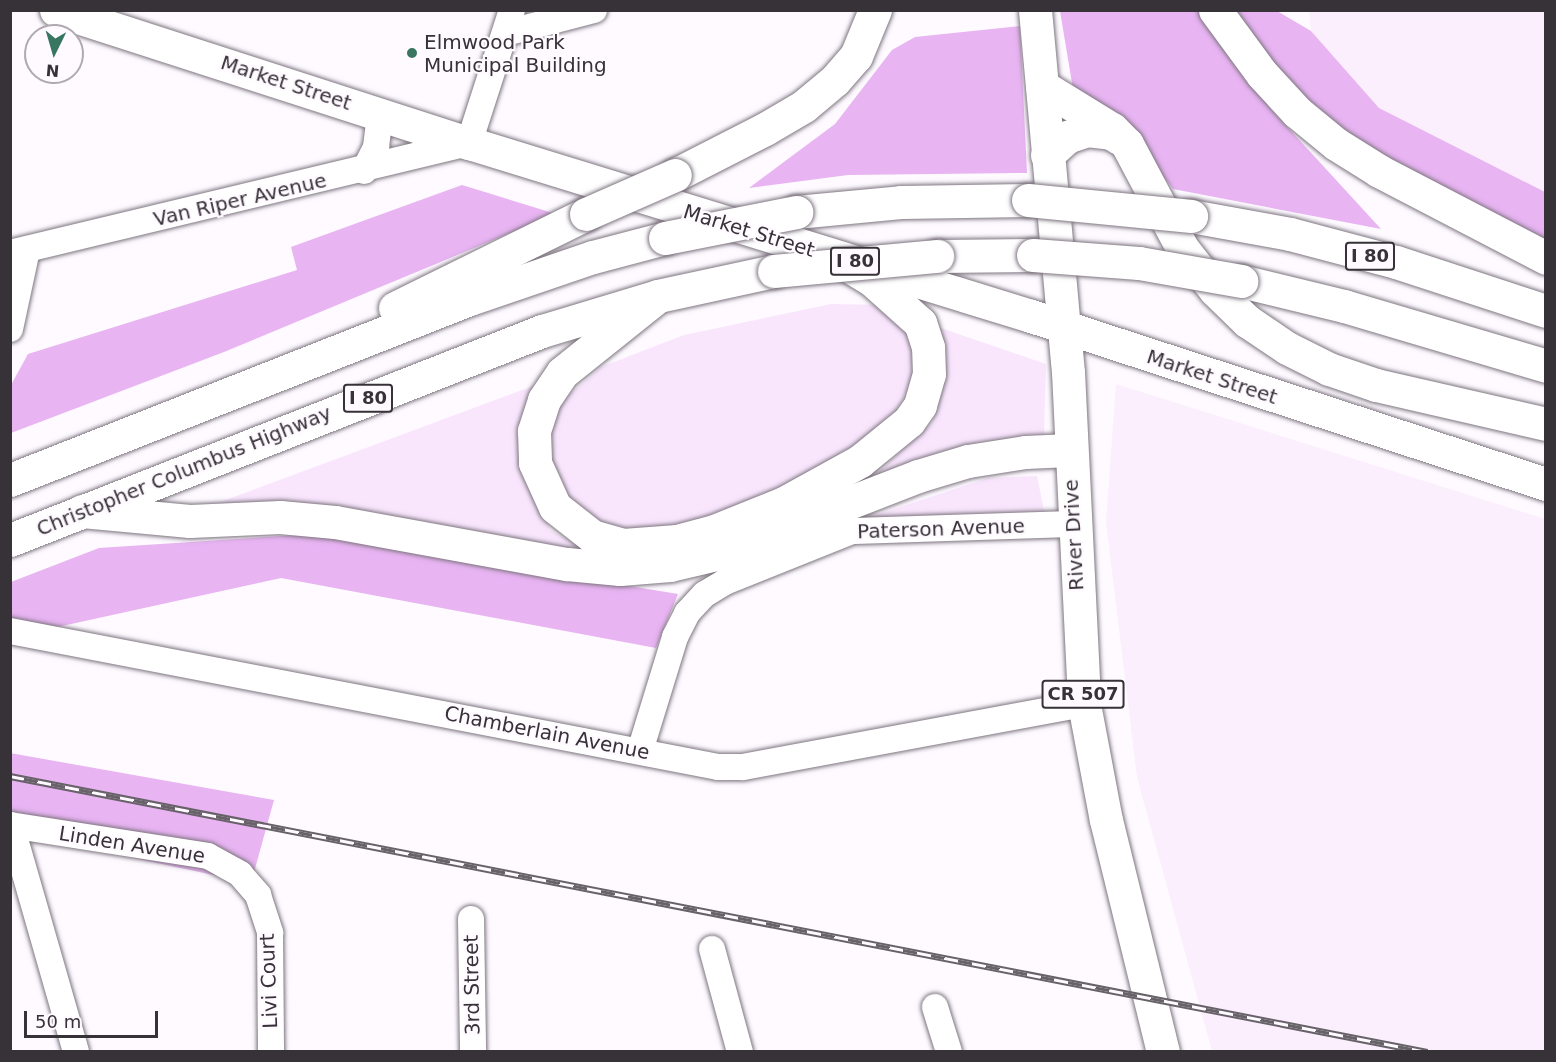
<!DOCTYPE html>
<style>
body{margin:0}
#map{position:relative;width:1556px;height:1062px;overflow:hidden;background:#fefaff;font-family:"DejaVu Sans",sans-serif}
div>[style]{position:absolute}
.built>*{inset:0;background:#fbeefd}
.green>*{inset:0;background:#f9e6fd}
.forest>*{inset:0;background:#e8b4f2}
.roads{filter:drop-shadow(0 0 2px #7e7580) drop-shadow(0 0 2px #7e7580)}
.minor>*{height:26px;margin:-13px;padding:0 13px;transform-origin:13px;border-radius:13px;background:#fff}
.major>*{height:33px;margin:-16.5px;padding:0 16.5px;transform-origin:16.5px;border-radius:16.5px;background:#fff}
.highway>*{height:33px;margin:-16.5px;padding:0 16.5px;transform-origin:16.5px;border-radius:16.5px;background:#fff}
.rail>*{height:7px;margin-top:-3.5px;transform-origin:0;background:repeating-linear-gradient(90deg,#fefaff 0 14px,#666267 0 28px);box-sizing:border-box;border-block:2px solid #666267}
.bridges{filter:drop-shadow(0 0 2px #7e7580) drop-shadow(0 0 2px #7e7580)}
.highway-bridge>*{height:33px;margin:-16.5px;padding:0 16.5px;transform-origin:16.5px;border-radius:16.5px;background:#fff}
.dots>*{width:16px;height:16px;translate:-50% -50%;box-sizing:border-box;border:3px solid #fefaff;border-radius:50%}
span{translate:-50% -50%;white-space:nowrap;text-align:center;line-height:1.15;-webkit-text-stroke:4.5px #fefaff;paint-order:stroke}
.shield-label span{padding:2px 4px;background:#fefaff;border:2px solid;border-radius:4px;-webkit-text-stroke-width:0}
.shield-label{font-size:18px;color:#363237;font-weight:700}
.poi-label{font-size:20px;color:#363237}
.left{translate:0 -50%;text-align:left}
.street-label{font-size:20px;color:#363237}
.frame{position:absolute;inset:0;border:12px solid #363237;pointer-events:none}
.north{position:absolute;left:24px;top:24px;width:60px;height:60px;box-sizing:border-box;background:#fefaff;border:2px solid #aeaaaf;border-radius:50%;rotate:185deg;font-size:16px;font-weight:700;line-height:24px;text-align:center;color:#363237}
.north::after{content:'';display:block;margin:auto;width:21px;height:27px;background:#387662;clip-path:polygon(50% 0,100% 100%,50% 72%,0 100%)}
.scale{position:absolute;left:24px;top:1011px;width:134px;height:27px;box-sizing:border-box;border:3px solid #363237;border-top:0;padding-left:8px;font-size:18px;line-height:21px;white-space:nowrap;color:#363237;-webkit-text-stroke:4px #fefaff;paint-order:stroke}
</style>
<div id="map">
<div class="built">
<div style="clip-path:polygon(1309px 11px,1545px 11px,1545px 192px,1379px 108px,1311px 31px)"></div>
<div style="clip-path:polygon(1116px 384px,1545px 519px,1545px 1051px,1212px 1051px,1137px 777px,1106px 522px)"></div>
</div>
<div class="green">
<div style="clip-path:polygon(831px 304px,886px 305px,911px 332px,915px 376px,891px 420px,816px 476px,660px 536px,603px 533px,561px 504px,544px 455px,561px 402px,601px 367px,684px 335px)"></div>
<div style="clip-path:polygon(938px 327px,1046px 364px,1044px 438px,865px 484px,933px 422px,946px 349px)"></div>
<div style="clip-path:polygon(544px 382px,522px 461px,550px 530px,607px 561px,215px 504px)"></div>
<div style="clip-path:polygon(1037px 476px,1045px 515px,861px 520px,988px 478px)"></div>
</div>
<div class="forest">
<div style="clip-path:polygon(1060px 11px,1198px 11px,1270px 108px,1381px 229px,1173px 189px,1141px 147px,1074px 95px)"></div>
<div style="clip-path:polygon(1226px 11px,1277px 11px,1311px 31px,1379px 108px,1545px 192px,1545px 248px,1321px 122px)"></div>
<div style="clip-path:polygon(1020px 26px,1027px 173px,848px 175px,749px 188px,835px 124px,892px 50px,915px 37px)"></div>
<div style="clip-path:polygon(462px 185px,556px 214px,224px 352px,11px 433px,11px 385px,28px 354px,297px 270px,291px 247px)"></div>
<div style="clip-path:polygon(313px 534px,678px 594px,656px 648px,281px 578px,30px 633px,11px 630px,11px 582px,99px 548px)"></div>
<div style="clip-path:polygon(10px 753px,274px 800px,251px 883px,11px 832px)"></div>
</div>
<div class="roads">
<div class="minor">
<div style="left:506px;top:33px;width:91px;rotate:-14.6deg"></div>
<div style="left:364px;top:171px;width:27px;rotate:-63deg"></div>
<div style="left:376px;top:147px;width:34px;rotate:-83deg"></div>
<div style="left:10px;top:253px;width:472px;rotate:-13.5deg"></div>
<div style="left:469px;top:143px;width:140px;rotate:-72.1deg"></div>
<div style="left:10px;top:329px;width:81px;rotate:-77.9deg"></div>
<div style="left:10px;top:631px;width:721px;rotate:10.87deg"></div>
<div style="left:718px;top:767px;width:25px"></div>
<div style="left:743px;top:767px;width:347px;rotate:-10.5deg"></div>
<div style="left:640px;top:751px;width:119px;rotate:-72.9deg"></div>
<div style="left:675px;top:637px;width:27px;rotate:-63deg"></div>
<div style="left:687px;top:613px;width:26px;rotate:-47deg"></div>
<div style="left:705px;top:594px;width:23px;rotate:-31deg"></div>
<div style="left:725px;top:582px;width:137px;rotate:-21.9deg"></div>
<div style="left:852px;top:531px;width:222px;rotate:-1.8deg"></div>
<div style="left:10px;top:825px;width:200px;rotate:8.9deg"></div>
<div style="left:208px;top:856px;width:37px;rotate:29deg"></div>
<div style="left:240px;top:874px;width:28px;rotate:49deg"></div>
<div style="left:258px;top:895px;width:40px;rotate:72deg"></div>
<div style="left:270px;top:933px;width:119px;rotate:89.5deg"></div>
<div style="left:11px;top:825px;width:236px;rotate:74deg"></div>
<div style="left:471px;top:919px;width:133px;rotate:89.1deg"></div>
<div style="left:712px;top:949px;width:107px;rotate:74.8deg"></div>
<div style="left:935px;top:1007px;width:47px;rotate:72.7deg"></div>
</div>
<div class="major">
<div style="left:56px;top:10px;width:434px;rotate:17.9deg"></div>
<div style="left:469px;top:143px;width:588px;rotate:17.11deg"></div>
<div style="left:1031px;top:316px;width:542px;rotate:18.07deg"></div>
<div style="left:1035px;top:10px;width:364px;rotate:84.8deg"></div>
<div style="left:1068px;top:372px;width:332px;rotate:87.2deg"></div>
<div style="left:1084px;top:704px;width:118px;rotate:79.3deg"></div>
<div style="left:1106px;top:820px;width:239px;rotate:76.2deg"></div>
</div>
<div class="highway">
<div style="left:1215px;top:10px;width:79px;rotate:53.7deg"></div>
<div style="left:1262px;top:74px;width:52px;rotate:47.4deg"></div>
<div style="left:1297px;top:112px;width:50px;rotate:39.4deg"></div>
<div style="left:1336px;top:144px;width:51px;rotate:32.1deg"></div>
<div style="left:1379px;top:171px;width:188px;rotate:27.5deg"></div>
<div style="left:1042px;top:86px;width:82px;rotate:31.6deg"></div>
<div style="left:1112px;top:129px;width:21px;rotate:45deg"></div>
<div style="left:1127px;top:144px;width:118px;rotate:62.1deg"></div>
<div style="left:1182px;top:248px;width:53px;rotate:51.8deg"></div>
<div style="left:1215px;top:290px;width:45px;rotate:44.1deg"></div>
<div style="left:1247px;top:321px;width:48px;rotate:34deg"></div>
<div style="left:1287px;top:348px;width:47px;rotate:26.6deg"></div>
<div style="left:1329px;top:369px;width:50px;rotate:18.8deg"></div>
<div style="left:1376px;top:385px;width:174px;rotate:12.9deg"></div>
<div style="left:1047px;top:155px;width:27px;rotate:-42deg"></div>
<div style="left:1067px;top:137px;width:21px;rotate:-19deg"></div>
<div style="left:1087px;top:130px;width:24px;rotate:7deg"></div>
<div style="left:1111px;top:133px;width:9px;rotate:32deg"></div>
<div style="left:675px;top:175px;width:101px;rotate:-27.1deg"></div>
<div style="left:765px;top:129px;width:45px;rotate:-30.5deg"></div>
<div style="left:804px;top:106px;width:40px;rotate:-40deg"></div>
<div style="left:835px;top:80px;width:32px;rotate:-49deg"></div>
<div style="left:856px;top:56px;width:50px;rotate:-67.6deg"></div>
<div style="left:796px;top:212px;width:105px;rotate:-5.4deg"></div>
<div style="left:901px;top:202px;width:127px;rotate:-0.9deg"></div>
<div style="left:1191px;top:216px;width:101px;rotate:10.3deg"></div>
<div style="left:1290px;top:234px;width:110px;rotate:14.8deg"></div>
<div style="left:1396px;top:262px;width:158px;rotate:18.1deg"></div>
<div style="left:937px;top:256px;width:96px;rotate:-0.6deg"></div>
<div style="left:1241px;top:281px;width:106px;rotate:13.6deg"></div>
<div style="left:1344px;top:306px;width:211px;rotate:16.5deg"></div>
<div style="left:658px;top:296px;width:123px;rotate:141.3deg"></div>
<div style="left:562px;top:373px;width:32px;rotate:124deg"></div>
<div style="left:544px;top:400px;width:33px;rotate:108deg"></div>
<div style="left:534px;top:431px;width:32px;rotate:88deg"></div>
<div style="left:535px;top:463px;width:48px;rotate:65.6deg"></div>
<div style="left:555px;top:507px;width:47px;rotate:38.1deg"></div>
<div style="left:592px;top:536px;width:32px;rotate:16deg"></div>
<div style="left:623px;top:545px;width:54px;rotate:-4.2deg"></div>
<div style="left:677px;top:541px;width:38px;rotate:-15deg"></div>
<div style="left:714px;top:531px;width:75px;rotate:-21.8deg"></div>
<div style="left:784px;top:503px;width:87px;rotate:-28.9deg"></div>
<div style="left:860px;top:461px;width:63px;rotate:-39.2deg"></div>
<div style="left:909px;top:421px;width:19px;rotate:-55deg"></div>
<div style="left:920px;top:405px;width:32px;rotate:-74deg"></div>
<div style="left:929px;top:374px;width:27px;rotate:-92deg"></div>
<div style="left:928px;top:347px;width:25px;rotate:-108deg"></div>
<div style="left:920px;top:323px;width:64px;rotate:-138.1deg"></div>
<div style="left:872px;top:280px;width:44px;rotate:-148.8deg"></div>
<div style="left:395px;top:308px;width:213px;rotate:-26.2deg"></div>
<div style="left:10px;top:480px;width:494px;rotate:-21.5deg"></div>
<div style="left:470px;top:299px;width:130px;rotate:-18.9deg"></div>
<div style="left:593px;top:257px;width:74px;rotate:-14.8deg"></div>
<div style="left:82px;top:511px;width:108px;rotate:5.3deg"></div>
<div style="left:190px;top:521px;width:90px;rotate:-2.5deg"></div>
<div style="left:280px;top:517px;width:55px;rotate:5.2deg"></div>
<div style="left:335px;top:522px;width:236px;rotate:10.3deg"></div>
<div style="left:567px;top:564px;width:53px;rotate:5.4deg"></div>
<div style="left:620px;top:569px;width:50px;rotate:-4.6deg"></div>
<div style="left:670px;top:565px;width:48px;rotate:-13.2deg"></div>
<div style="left:717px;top:554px;width:216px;rotate:-21.2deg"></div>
<div style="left:918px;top:476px;width:52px;rotate:-16.7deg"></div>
<div style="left:968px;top:461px;width:58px;rotate:-9deg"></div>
<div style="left:1025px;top:452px;width:45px;rotate:-2.5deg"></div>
<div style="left:10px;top:540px;width:572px;rotate:-21.45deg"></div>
<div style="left:542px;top:331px;width:121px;rotate:-16.8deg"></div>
<div style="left:658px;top:296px;width:119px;rotate:-12.2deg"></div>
</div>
</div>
<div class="rail">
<div style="left:10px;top:776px;width:1444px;rotate:11.02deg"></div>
</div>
<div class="bridges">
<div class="highway-bridge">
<div style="left:1028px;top:200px;width:164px;rotate:5.6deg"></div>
<div style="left:586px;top:214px;width:97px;rotate:-23.7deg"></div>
<div style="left:665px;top:238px;width:134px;rotate:-11.2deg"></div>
<div style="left:1033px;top:255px;width:106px;rotate:4.3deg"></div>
<div style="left:1139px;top:263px;width:104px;rotate:10deg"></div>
<div style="left:774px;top:271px;width:164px;rotate:-5.3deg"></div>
</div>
</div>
<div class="dots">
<div style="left:412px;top:53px;background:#387662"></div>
</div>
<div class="shield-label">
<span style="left:1370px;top:256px">I 80</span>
<span style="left:855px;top:261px">I 80</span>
<span style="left:368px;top:398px">I 80</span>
<span style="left:1083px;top:694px">CR 507</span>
</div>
<div class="poi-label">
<span class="left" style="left:424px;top:54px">Elmwood Park<br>Municipal Building</span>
</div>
<div class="street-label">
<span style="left:286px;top:83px;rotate:18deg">Market Street</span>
<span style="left:240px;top:200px;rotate:-13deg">Van Riper Avenue</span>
<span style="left:749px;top:231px;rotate:17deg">Market Street</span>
<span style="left:1212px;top:377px;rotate:18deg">Market Street</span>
<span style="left:184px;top:471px;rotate:-22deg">Christopher Columbus Highway</span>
<span style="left:941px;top:529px;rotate:-2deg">Paterson Avenue</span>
<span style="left:1074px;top:535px;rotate:-93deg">River Drive</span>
<span style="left:547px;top:733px;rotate:11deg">Chamberlain Avenue</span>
<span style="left:132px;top:845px;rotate:9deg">Linden Avenue</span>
<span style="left:269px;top:981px;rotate:-92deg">Livi Court</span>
<span style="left:472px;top:985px;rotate:-91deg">3rd Street</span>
</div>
<div class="frame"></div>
<div class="north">N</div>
<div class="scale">50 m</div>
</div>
